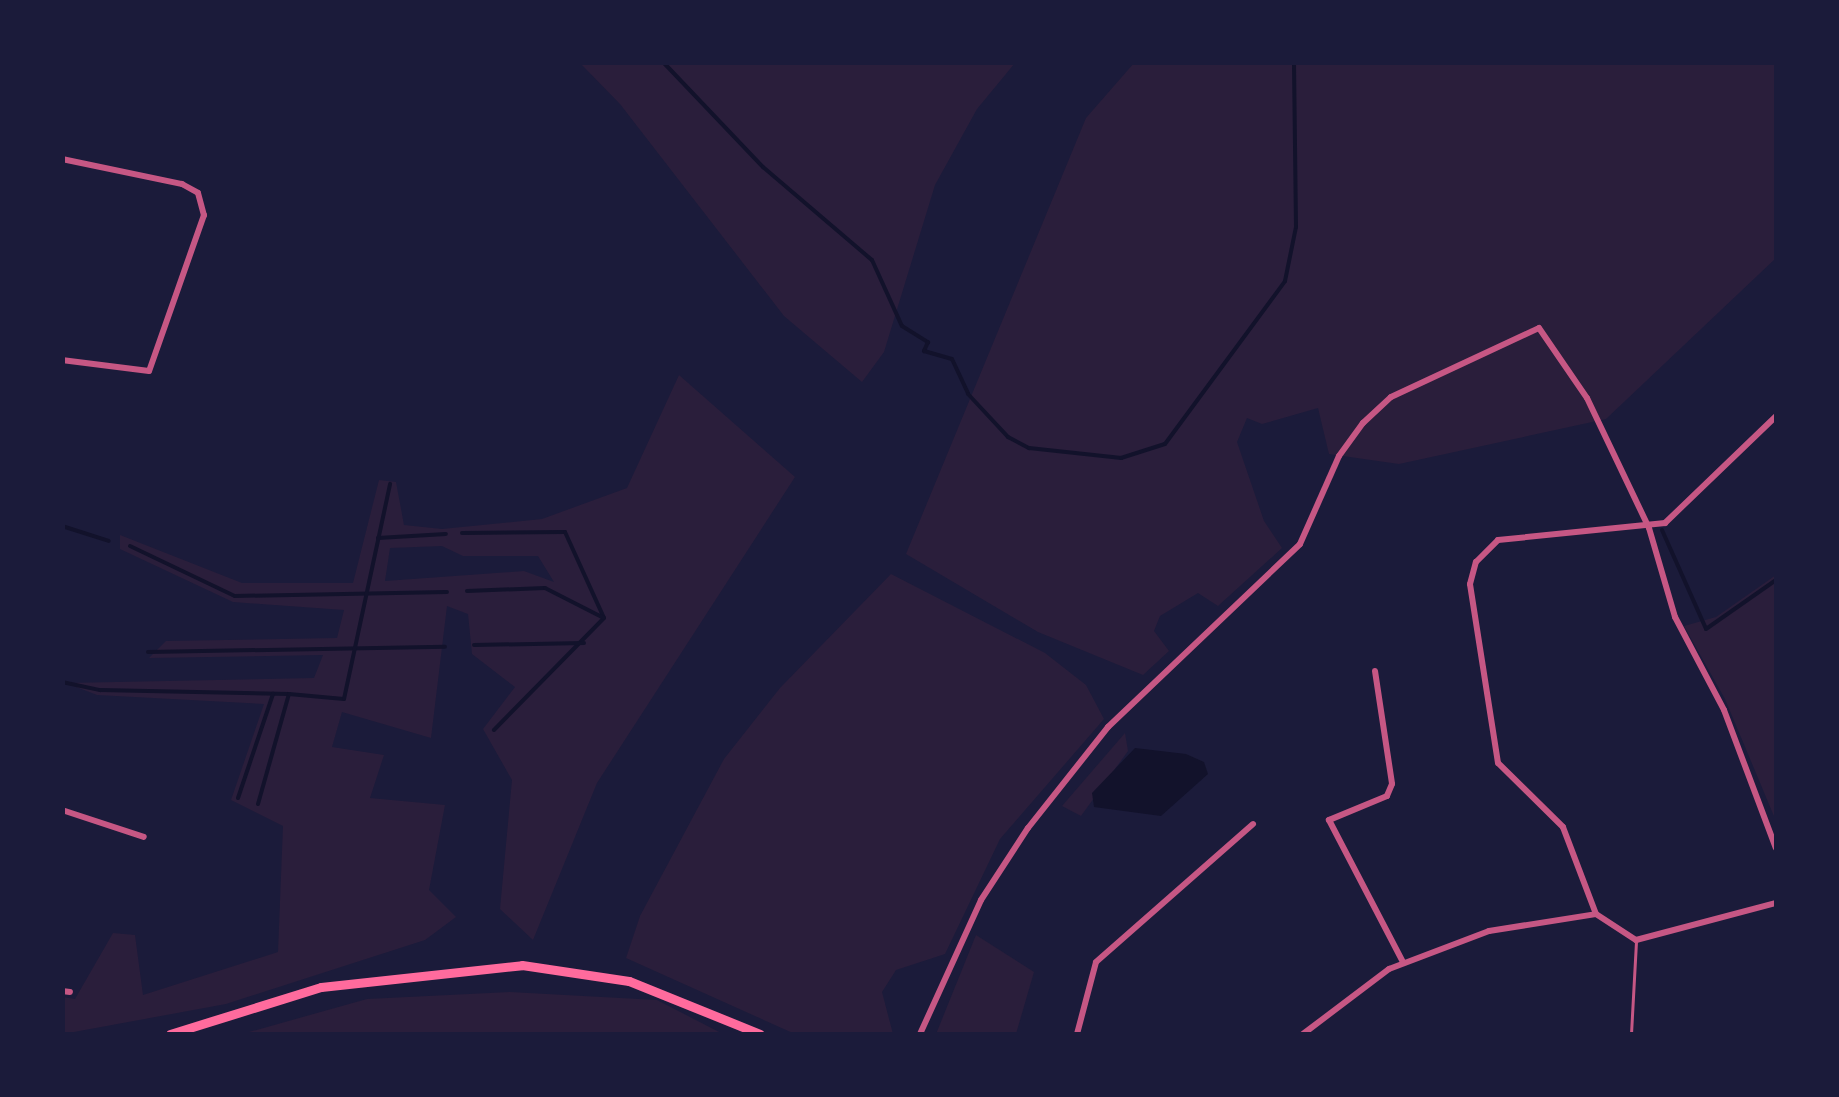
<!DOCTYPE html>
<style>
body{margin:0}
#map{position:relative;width:1839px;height:1097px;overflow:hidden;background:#1b1b3a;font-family:Arial,sans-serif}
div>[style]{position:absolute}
.green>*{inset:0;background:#2a1e3b}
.water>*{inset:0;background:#12122b}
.stream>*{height:4px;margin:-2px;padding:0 2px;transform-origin:2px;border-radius:2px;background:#12122b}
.service>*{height:2.5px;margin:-1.25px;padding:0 1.25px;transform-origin:1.25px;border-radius:1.25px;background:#c65784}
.minor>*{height:6px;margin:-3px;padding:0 3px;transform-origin:3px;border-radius:3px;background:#c65784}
.primary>*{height:9px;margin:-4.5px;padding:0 4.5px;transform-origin:4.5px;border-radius:4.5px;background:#ff6b9d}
span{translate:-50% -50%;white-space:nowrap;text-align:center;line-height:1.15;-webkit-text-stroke:10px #1b1b3a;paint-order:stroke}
.frame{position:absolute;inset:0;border:65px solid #1b1b3a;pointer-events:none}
</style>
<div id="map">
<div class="green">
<div style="clip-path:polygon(580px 63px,1015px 63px,977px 109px,935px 185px,884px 352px,862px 382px,784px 316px,620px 104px)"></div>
<div style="clip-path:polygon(1134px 63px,1776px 63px,1776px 258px,1606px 419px,1399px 464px,1329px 454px,1318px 408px,1262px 424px,1247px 418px,1237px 442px,1264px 521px,1282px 548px,1218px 606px,1198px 593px,1160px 616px,1154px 631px,1169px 651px,1143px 675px,1038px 632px,906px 554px,1086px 118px)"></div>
<div style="clip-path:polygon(evenodd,679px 375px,795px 477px,597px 783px,533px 940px,500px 909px,512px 780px,483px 729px,515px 687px,472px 654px,468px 614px,447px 606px,431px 738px,342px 712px,332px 747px,384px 755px,370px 798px,445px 805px,429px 890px,456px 917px,425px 940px,226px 1004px,63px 1034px,63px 997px,75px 999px,113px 933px,135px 935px,143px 995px,278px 952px,283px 826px,231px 800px,264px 704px,97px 695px,66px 683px,314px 678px,323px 655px,149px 658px,166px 641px,337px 638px,344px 610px,233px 602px,120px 549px,120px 535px,242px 583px,353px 583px,379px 480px,396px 482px,404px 525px,442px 529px,542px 519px,627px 488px,679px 375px,442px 546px,463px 556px,538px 556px,554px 582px,524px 571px,385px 581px,390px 548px,442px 546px)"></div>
<div style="clip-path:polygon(891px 574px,1045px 653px,1086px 685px,1104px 719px,1000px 839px,945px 954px,896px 970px,882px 992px,893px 1034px,795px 1034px,626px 958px,640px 916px,724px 759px,780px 688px)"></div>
<div style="clip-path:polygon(1776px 575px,1776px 821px,1725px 699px,1684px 626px,1716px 617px)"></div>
<div style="clip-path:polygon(1125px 733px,1128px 751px,1081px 816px,1062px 806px)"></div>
<div style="clip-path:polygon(976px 935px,1034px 972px,1016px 1034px,936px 1034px)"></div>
<div style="clip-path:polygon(510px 992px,657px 1000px,723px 1034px,242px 1034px,367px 999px)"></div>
</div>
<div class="water">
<div style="clip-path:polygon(1135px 748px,1186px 754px,1204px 762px,1208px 774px,1161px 816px,1094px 807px,1092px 793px)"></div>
</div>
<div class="stream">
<div style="left:663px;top:62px;width:145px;rotate:46.4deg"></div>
<div style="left:763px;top:167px;width:143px;rotate:40.5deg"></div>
<div style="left:872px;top:260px;width:72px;rotate:65.6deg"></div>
<div style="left:902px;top:326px;width:31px;rotate:32deg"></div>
<div style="left:928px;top:342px;width:10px;rotate:114deg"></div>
<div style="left:924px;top:351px;width:29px;rotate:16deg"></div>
<div style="left:952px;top:359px;width:38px;rotate:65deg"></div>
<div style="left:968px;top:394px;width:59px;rotate:47.1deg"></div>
<div style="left:1008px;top:437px;width:24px;rotate:28deg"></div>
<div style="left:1029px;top:448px;width:93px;rotate:6.2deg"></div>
<div style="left:1121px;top:458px;width:46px;rotate:-17.7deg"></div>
<div style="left:1165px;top:444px;width:202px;rotate:-53.6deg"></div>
<div style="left:1285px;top:281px;width:55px;rotate:-78.5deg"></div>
<div style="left:1296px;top:227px;width:165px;rotate:-90.7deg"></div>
<div style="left:62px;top:526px;width:49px;rotate:17.7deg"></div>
<div style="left:1662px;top:530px;width:108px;rotate:66deg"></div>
<div style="left:1706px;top:629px;width:85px;rotate:-35deg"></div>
<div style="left:462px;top:533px;width:103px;rotate:-0.6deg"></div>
<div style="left:565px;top:532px;width:94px;rotate:65.6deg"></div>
<div style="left:604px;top:618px;width:157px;rotate:134.5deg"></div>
<div style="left:378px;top:538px;width:68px;rotate:-3.4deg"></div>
<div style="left:130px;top:546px;width:116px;rotate:25.5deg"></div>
<div style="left:235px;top:596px;width:212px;rotate:-1.1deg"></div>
<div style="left:467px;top:591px;width:78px;rotate:-2.2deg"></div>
<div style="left:545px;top:588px;width:66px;rotate:27deg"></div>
<div style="left:474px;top:645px;width:110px;rotate:-1deg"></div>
<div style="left:148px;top:652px;width:297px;rotate:-1deg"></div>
<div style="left:62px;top:682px;width:39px;rotate:12deg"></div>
<div style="left:100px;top:690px;width:189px;rotate:1.2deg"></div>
<div style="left:238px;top:798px;width:110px;rotate:-71.4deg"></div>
<div style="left:258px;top:804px;width:114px;rotate:-74.3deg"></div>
<div style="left:289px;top:694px;width:55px;rotate:5.2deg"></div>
<div style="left:344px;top:699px;width:220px;rotate:-77.9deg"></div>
</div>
<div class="service">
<div style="left:1631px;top:1034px;width:92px;rotate:-86.9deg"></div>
</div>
<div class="minor">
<div style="left:62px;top:159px;width:123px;rotate:11.8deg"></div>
<div style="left:182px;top:184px;width:18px;rotate:29deg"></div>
<div style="left:198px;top:193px;width:23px;rotate:75deg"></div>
<div style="left:204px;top:215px;width:165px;rotate:109.4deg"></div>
<div style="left:149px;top:371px;width:88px;rotate:-172.8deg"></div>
<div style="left:1375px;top:671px;width:114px;rotate:81.4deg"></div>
<div style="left:1392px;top:784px;width:13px;rotate:113deg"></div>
<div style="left:1387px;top:796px;width:63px;rotate:157.5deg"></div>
<div style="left:1329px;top:820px;width:160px;rotate:62.5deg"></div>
<div style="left:62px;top:810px;width:86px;rotate:18.2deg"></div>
<div style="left:1596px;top:914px;width:93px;rotate:-110.8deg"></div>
<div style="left:1563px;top:827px;width:91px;rotate:-135.4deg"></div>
<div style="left:1498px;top:763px;width:181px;rotate:-98.9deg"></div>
<div style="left:1470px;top:584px;width:23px;rotate:-75deg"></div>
<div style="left:1476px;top:562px;width:31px;rotate:-45deg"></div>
<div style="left:1498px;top:540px;width:168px;rotate:-5.8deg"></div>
<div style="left:1665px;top:523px;width:154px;rotate:-43.9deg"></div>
<div style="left:62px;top:991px;width:8px;rotate:7deg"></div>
<div style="left:920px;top:1034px;width:147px;rotate:-65.5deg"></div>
<div style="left:981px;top:900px;width:86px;rotate:-56.9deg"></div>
<div style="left:1028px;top:828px;width:129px;rotate:-51.6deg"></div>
<div style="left:1108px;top:727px;width:265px;rotate:-43.6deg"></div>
<div style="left:1300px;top:544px;width:96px;rotate:-66.1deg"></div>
<div style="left:1339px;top:456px;width:41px;rotate:-54deg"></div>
<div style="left:1363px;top:423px;width:38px;rotate:-43deg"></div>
<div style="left:1391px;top:397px;width:163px;rotate:-25deg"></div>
<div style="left:1539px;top:328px;width:85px;rotate:55.6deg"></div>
<div style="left:1587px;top:398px;width:144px;rotate:64.5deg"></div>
<div style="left:1649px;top:528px;width:93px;rotate:73.7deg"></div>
<div style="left:1675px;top:617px;width:105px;rotate:62.2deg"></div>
<div style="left:1724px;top:710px;width:147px;rotate:69.4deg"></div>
<div style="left:1077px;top:1034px;width:74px;rotate:-75.2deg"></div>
<div style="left:1096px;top:962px;width:209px;rotate:-41.3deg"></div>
<div style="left:1303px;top:1034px;width:108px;rotate:-37.1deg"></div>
<div style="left:1389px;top:969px;width:107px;rotate:-20.8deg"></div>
<div style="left:1489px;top:931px;width:108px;rotate:-9deg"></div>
<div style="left:1596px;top:914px;width:48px;rotate:33deg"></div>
<div style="left:1636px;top:940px;width:145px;rotate:-14.8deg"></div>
</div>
<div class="primary">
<div style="left:170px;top:1034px;width:158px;rotate:-17.3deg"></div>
<div style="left:321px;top:987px;width:202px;rotate:-6.2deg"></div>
<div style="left:522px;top:965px;width:108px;rotate:8.5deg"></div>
<div style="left:629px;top:981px;width:141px;rotate:22deg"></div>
</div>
<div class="frame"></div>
</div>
